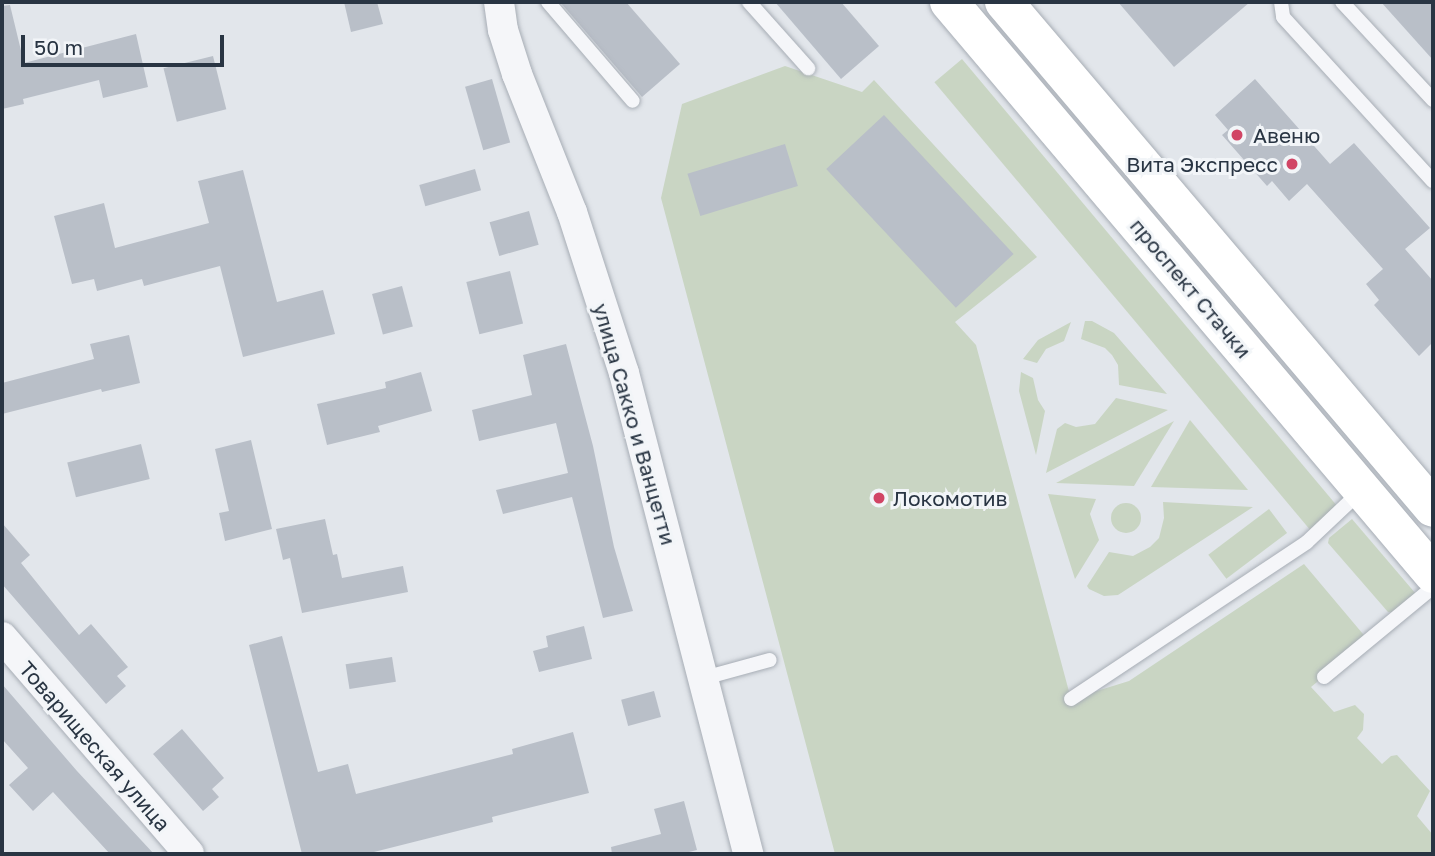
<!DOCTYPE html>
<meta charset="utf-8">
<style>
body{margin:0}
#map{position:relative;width:1435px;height:856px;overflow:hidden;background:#e2e6eb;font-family:"Golos Text",sans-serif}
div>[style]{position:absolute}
.green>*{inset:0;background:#c9d5c3;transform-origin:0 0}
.round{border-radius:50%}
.building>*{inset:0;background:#b9bfc8;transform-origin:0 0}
.roads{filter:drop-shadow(0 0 2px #a7adb5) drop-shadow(0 0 2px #a7adb5)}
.service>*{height:14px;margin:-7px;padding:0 7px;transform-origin:7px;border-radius:7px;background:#f5f6f9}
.minor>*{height:30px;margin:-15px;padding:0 15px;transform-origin:15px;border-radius:15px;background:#f5f6f9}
.primary>*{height:38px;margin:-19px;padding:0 19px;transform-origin:19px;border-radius:19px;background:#fff}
.dots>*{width:19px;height:19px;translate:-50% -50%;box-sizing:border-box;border:4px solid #f2f5f8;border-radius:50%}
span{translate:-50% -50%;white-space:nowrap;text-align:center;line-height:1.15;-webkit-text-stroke:6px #f2f5f8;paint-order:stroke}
.poi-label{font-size:21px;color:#293543}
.left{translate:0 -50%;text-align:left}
.right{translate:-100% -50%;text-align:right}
.street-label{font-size:21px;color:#293543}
.frame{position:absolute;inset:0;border:4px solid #293543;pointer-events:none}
.scale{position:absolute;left:21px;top:35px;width:203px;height:32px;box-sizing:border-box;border:4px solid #293543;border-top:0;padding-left:9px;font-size:21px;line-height:24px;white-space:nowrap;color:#293543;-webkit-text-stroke:5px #f2f5f8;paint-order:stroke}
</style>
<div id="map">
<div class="green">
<div style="left:962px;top:59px;width:584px;height:36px;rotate:50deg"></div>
<div style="clip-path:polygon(785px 66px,862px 92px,874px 80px,1037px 257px,955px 322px,976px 345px,1071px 699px,1129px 681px,1304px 564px,1368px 640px,1311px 687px,1334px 712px,1355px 705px,1364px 714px,1363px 730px,1357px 738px,1382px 764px,1391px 756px,1397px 755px,1430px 791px,1417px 816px,1433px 835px,1433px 854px,835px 854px,661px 198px,682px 104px)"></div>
<div style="clip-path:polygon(1085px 321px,1092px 321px,1114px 333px,1167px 394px,1119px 385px,1118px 365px,1112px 355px,1105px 348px,1081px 339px)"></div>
<div style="clip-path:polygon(1071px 322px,1064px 341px,1046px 349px,1037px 363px,1023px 359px,1038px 340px)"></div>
<div style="clip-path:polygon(1021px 372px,1033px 378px,1038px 400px,1045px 411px,1036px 455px,1019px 391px)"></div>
<div style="clip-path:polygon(1116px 398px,1168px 410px,1046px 473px,1057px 429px,1065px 423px,1076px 427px,1095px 424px)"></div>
<div style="clip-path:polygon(1190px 420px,1248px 490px,1151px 487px)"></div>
<div style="clip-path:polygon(1174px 421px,1134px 486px,1056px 483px)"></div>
<div style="clip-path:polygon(1048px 494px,1096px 499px,1090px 514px,1099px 540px,1075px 579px)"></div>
<div style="clip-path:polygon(1163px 502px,1253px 507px,1118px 595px,1104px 596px,1089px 589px,1087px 586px,1109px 552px,1133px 556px,1150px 547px,1159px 538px,1164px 518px)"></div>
<div class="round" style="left:1111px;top:503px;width:30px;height:30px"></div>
<div style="left:1269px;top:509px;width:30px;height:76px;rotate:53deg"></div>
<div style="clip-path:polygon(1352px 519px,1416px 594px,1394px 613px,1388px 612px,1328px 543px,1329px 538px)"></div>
</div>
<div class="building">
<div style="clip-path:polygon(344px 2px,377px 2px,383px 24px,351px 32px)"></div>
<div style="clip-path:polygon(560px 2px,626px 2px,680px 64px,642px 97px)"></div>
<div style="clip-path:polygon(775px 2px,841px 2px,879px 46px,841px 79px)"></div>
<div style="clip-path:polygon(1118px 2px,1250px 2px,1174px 67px)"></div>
<div style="clip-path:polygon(1381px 2px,1433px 2px,1433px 60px)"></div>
<div style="clip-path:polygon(10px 5px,24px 63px,136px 34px,148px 87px,103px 98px,99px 80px,23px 99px,24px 104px,2px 109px,2px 6px)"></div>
<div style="left:213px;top:56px;width:55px;height:51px;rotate:76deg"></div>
<div style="left:492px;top:79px;width:66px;height:28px;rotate:74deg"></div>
<div style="clip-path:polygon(1255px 79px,1330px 164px,1354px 143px,1430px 228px,1405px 249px,1433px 281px,1433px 342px,1419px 356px,1374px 305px,1379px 300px,1366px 284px,1383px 269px,1307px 184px,1289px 201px,1272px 181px,1267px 186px,1222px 135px,1228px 130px,1215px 115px)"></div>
<div style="left:884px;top:115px;width:190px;height:79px;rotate:47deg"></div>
<div style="left:785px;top:144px;width:44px;height:102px;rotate:73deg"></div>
<div style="left:475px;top:169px;width:22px;height:58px;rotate:74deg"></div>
<div style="clip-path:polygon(243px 170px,277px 302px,323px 290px,335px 334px,243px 357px,220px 266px,144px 286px,142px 279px,97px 291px,94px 279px,72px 284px,54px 216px,104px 203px,115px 248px,209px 223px,198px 181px)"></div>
<div style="left:529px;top:211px;width:35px;height:41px;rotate:74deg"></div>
<div style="left:510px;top:271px;width:54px;height:45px;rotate:76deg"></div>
<div style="left:402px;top:286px;width:42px;height:31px;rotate:75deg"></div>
<div style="clip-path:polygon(129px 335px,140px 383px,102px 392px,101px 389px,2px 414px,2px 383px,94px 359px,90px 344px)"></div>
<div style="clip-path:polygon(566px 344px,593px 446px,614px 547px,633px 611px,603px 618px,572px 497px,503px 514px,496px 490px,568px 473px,556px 423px,479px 441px,472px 410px,532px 395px,523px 355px)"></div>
<div style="clip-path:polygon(421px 372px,432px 411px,378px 426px,380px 432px,327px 445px,317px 404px,386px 388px,385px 382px)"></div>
<div style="clip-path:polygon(251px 440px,272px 529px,225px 541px,219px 513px,229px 511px,215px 449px)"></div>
<div style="left:141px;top:444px;width:36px;height:76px;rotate:76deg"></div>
<div style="clip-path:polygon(325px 519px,333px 555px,337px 554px,342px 578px,403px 566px,408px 592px,302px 613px,290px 558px,283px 560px,276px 529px)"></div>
<div style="clip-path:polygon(2px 523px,30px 555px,21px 563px,79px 635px,91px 624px,128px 667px,117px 676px,126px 686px,106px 704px,2px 584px)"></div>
<div style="clip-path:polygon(584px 626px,592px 659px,539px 672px,533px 651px,548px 647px,546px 636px)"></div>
<div style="clip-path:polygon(282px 636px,318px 772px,348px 764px,356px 794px,513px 754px,512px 749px,573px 732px,589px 793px,492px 817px,493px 822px,366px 854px,302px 854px,249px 645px)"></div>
<div style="left:392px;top:657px;width:25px;height:47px;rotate:81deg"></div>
<div style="clip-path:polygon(2px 684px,77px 771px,154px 854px,110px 854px,53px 792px,33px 811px,9px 785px,28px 768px,2px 739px)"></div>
<div style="left:654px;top:691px;width:27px;height:34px;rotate:75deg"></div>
<div style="clip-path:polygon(182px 729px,224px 778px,212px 789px,219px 797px,203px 811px,153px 754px)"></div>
<div style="clip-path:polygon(684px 801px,697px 850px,681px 854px,612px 854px,611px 847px,661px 834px,654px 809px)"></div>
</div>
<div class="roads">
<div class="service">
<div style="left:548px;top:2px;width:130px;rotate:49.4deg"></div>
<div style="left:749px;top:2px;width:89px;rotate:48.2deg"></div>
<div style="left:1281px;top:2px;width:15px;rotate:82deg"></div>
<div style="left:1283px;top:17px;width:222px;rotate:47.6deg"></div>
<div style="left:1342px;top:2px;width:134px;rotate:47.1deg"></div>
<div style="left:1324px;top:677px;width:141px;rotate:-39.5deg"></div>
<div style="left:704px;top:678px;width:68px;rotate:-15.3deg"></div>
<div style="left:1071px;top:699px;width:283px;rotate:-33.6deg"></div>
<div style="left:1307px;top:542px;width:74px;rotate:-43.4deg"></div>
</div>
<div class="minor">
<div style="left:499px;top:2px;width:28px;rotate:82deg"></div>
<div style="left:503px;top:30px;width:46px;rotate:72.3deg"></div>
<div style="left:517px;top:74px;width:149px;rotate:68.3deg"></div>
<div style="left:572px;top:212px;width:169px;rotate:72.1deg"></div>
<div style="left:624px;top:373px;width:497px;rotate:75.5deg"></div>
<div style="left:2px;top:637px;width:286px;rotate:49.2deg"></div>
</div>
<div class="primary">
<div style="left:949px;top:2px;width:749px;rotate:49.76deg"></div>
<div style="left:1004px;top:2px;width:663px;rotate:49.71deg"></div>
</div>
</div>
<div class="dots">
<div style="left:1237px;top:135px;background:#d14565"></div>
<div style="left:1292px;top:164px;background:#d14565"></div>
<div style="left:879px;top:498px;background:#d14565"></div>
</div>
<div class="poi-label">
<span class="left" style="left:1253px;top:135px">Авеню</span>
<span class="right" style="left:1278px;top:164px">Вита Экспресс</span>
<span class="left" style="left:893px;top:498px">Локомотив</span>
</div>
<div class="street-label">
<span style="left:1191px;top:288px;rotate:50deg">проспект Стачки</span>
<span style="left:635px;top:424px;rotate:74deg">улица Сакко и Ванцетти</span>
<span style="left:95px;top:746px;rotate:49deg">Товарищеская улица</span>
</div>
<div class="frame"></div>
<div class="scale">50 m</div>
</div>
